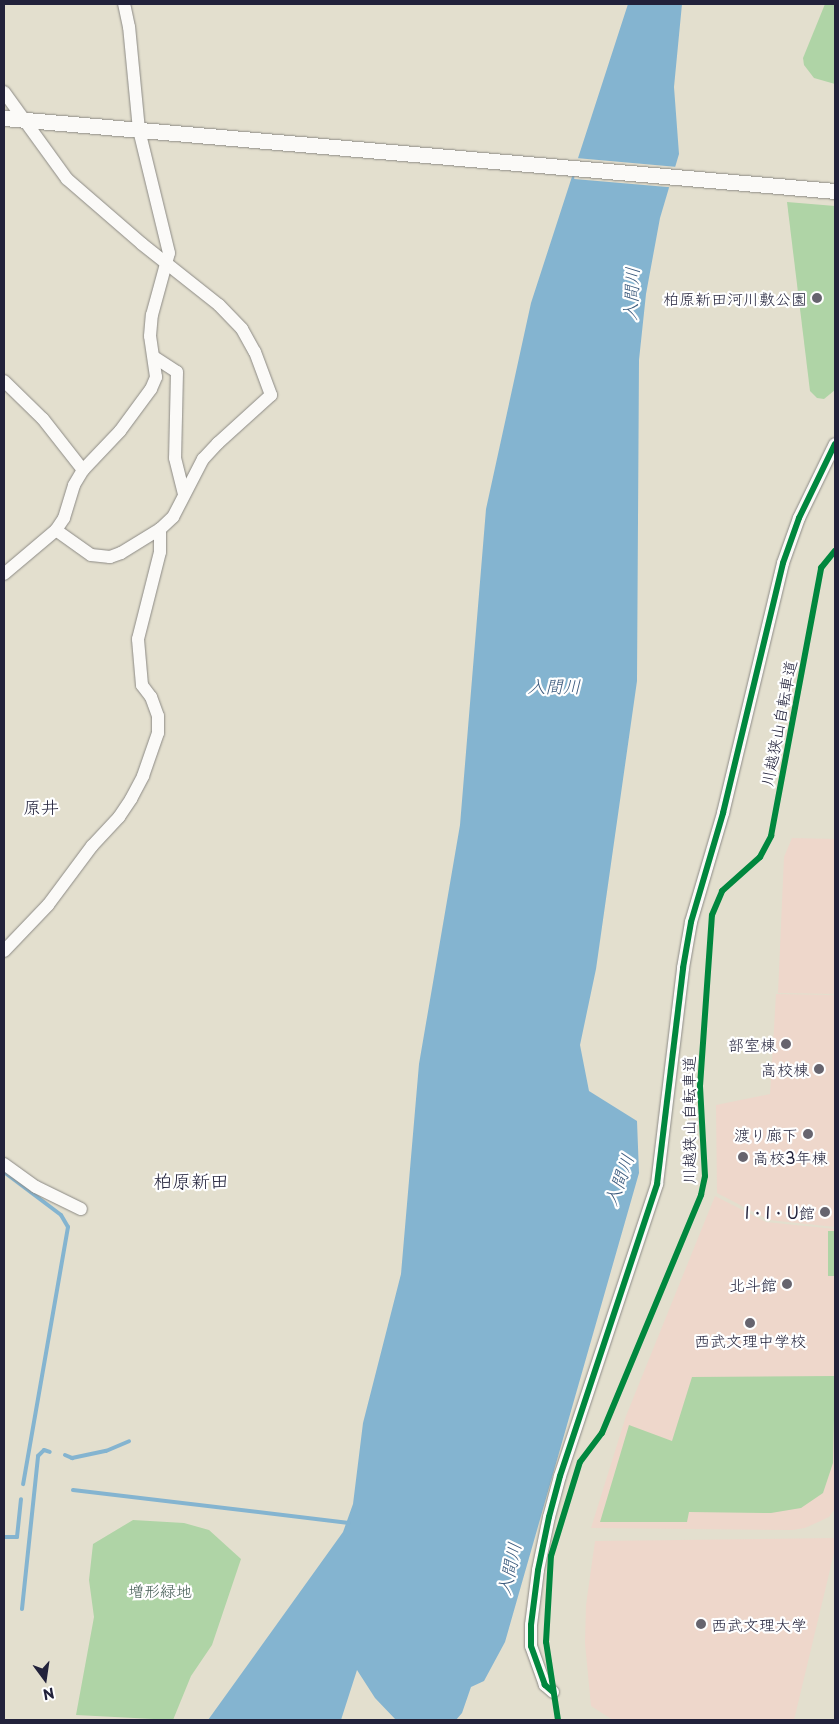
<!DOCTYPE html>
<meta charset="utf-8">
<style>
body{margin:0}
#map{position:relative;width:839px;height:1724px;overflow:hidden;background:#e3dfce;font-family:"Playpen Sans","Klee One",sans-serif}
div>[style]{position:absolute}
.built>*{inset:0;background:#eed7cb}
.green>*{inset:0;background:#afd4a6;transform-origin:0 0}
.water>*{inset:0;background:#84b4d0}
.pier>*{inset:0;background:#e3dfce;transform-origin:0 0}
.stream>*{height:4px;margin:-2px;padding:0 2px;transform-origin:2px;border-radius:2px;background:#84b4d0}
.roads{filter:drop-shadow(0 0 1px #8c8a85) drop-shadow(0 0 1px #8c8a85)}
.minor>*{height:12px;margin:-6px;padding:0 6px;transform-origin:6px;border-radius:6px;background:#fbfaf8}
.tertiary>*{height:15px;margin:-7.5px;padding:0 7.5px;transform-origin:7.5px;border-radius:7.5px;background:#fbfaf8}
.cycleway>*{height:6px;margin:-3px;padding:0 3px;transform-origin:3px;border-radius:3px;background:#00873e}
.dots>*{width:14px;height:14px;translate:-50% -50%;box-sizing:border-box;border:2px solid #fff;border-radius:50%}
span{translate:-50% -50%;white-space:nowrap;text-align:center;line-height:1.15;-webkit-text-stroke:4.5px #fff;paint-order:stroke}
.poi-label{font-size:16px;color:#22223b}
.right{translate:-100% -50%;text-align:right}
.left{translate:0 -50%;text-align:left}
.street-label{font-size:16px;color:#22223b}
.park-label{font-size:16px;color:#455d55}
.water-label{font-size:18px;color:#3c5b7e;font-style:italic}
.neighbourhood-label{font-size:18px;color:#22223b}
.quarter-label{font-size:19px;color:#22223b}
.frame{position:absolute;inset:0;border:5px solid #22223b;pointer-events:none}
.north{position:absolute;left:20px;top:1654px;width:50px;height:50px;-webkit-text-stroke:4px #fff;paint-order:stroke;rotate:166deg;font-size:14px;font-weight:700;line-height:20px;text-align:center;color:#22223b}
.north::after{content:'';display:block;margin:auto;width:18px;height:22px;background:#22223b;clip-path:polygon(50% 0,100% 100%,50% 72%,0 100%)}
</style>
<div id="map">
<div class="built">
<div style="clip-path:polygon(792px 838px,835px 839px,835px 994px,778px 993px,784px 857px)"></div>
<div style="clip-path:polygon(776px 994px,835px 995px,835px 1227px,769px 1220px,717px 1193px,716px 1105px,770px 1094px)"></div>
<div style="clip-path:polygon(715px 1196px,766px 1222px,835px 1229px,835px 1509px,829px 1517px,805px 1528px,792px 1530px,591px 1528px,626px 1416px)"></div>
<div style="clip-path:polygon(835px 1538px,835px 1549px,794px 1720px,613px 1720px,591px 1706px,585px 1643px,586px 1605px,595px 1541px)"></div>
</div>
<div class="green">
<div style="clip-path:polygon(825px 4px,835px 4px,835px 84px,814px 78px,804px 65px,803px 58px)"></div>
<div style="clip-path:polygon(787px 202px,835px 206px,835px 390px,824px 399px,817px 398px,810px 391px)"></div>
<div style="left:828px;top:1231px;width:7px;height:45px"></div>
<div style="clip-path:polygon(835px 1376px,833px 1463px,823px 1493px,801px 1508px,771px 1513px,689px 1512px,687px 1522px,600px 1522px,629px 1425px,672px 1441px,692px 1377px)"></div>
<div style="clip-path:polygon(133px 1520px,184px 1523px,209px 1530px,241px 1559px,212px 1645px,191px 1676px,173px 1720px,76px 1715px,94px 1617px,89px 1580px,93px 1544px)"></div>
</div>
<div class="water">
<div style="clip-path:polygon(628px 4px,682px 4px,674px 87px,679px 154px,660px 218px,646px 294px,639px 360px,637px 681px,596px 969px,580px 1045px,589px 1091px,637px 1121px,639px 1173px,505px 1642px,484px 1681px,471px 1687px,462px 1713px,456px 1720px,396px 1720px,375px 1698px,357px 1670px,341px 1720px,208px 1720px,343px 1532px,353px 1504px,363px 1423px,401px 1274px,419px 1064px,460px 825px,486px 509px,531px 303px)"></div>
</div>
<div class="pier">
<div style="left:576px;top:158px;width:102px;height:21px;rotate:5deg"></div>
</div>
<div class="stream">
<div style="left:4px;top:1172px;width:71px;rotate:37deg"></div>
<div style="left:61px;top:1215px;width:14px;rotate:60deg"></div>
<div style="left:68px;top:1227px;width:261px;rotate:99.9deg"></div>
<div style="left:65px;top:1455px;width:8px;rotate:23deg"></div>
<div style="left:72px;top:1458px;width:35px;rotate:-12deg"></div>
<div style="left:106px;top:1451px;width:25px;rotate:-23deg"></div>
<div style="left:73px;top:1490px;width:278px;rotate:6.8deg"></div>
<div style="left:4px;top:1537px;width:13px"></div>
<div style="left:17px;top:1537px;width:38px;rotate:-84deg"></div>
<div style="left:22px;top:1609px;width:154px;rotate:-84deg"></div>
<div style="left:38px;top:1456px;width:8px;rotate:-45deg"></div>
<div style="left:44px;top:1450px;width:6px;rotate:18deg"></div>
</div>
<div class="roads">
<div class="minor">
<div style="left:4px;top:92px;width:107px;rotate:54.1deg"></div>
<div style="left:67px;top:179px;width:99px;rotate:40.9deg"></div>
<div style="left:142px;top:244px;width:98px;rotate:38.4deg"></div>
<div style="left:219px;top:305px;width:33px;rotate:46deg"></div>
<div style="left:242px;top:329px;width:26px;rotate:61deg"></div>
<div style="left:255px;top:352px;width:46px;rotate:69.6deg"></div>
<div style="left:271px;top:395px;width:72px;rotate:137.8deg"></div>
<div style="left:218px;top:443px;width:22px;rotate:133deg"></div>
<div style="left:203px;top:459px;width:65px;rotate:117.3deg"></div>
<div style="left:173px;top:517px;width:18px;rotate:137deg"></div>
<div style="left:160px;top:529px;width:46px;rotate:148.4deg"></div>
<div style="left:121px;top:553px;width:12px;rotate:160deg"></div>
<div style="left:110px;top:557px;width:19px;rotate:-174deg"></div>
<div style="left:91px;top:555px;width:43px;rotate:-144.5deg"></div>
<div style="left:154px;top:357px;width:27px;rotate:33deg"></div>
<div style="left:177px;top:372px;width:86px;rotate:91.3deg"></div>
<div style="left:175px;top:458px;width:36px;rotate:76deg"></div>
<div style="left:4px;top:381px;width:54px;rotate:44.3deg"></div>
<div style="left:43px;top:419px;width:65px;rotate:51.9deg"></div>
<div style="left:4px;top:574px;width:68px;rotate:-40.2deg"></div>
<div style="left:56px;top:530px;width:14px;rotate:-56deg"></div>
<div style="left:64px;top:518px;width:34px;rotate:-73deg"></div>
<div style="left:74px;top:485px;width:17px;rotate:-59deg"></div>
<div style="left:83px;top:470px;width:54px;rotate:-46.5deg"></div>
<div style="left:120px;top:431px;width:52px;rotate:-53.6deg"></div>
<div style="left:151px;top:389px;width:13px;rotate:-67deg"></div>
<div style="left:156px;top:377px;width:41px;rotate:-98.3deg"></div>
<div style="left:150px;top:336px;width:21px;rotate:-85deg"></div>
<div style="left:152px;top:315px;width:64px;rotate:-74.7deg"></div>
<div style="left:169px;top:253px;width:127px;rotate:-103.7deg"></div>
<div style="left:139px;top:130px;width:103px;rotate:-95.5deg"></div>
<div style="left:129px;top:27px;width:24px;rotate:-102deg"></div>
<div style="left:4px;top:951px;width:64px;rotate:-46.3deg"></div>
<div style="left:48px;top:905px;width:74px;rotate:-53.3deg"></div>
<div style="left:92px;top:846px;width:40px;rotate:-47deg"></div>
<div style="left:119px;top:817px;width:22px;rotate:-56deg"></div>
<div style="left:131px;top:799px;width:26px;rotate:-62deg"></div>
<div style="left:143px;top:776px;width:46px;rotate:-70.8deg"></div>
<div style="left:158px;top:733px;width:17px;rotate:-90deg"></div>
<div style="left:158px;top:716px;width:20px;rotate:-110deg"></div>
<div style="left:151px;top:697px;width:15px;rotate:-127deg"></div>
<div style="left:142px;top:685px;width:46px;rotate:-95deg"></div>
<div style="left:138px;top:639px;width:90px;rotate:-75.8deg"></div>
<div style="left:160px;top:552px;width:23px;rotate:-90deg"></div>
<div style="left:4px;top:1164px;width:39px;rotate:36deg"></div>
<div style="left:36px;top:1187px;width:50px;rotate:26.1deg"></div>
<div style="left:553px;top:1692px;width:11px;rotate:-139deg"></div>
<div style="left:545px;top:1685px;width:41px;rotate:-109.7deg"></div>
<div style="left:531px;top:1646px;width:21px;rotate:-90deg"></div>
<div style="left:531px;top:1625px;width:55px;rotate:-82.7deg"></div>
<div style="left:538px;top:1570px;width:54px;rotate:-78.3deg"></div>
<div style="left:549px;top:1517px;width:42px;rotate:-75deg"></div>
<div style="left:560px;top:1476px;width:308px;rotate:-71.6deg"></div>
<div style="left:657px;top:1184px;width:218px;rotate:-83.1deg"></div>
<div style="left:683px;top:968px;width:47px;rotate:-80.1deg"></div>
<div style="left:691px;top:922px;width:114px;rotate:-73.6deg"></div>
<div style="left:723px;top:813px;width:257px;rotate:-76.5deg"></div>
<div style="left:783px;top:563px;width:48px;rotate:-70.4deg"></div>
<div style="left:799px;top:518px;width:82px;rotate:-64.1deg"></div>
</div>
<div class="tertiary">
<div style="left:4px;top:118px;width:834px;rotate:5.02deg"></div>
</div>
</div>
<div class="cycleway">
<div style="left:553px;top:1692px;width:11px;rotate:-139deg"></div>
<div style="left:545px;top:1685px;width:41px;rotate:-109.7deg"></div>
<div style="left:531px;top:1646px;width:21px;rotate:-90deg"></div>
<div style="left:531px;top:1625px;width:55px;rotate:-82.7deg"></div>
<div style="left:538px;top:1570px;width:54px;rotate:-78.3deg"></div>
<div style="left:549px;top:1517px;width:42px;rotate:-75deg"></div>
<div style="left:560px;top:1476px;width:308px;rotate:-71.6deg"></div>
<div style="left:657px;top:1184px;width:218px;rotate:-83.1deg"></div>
<div style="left:683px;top:968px;width:47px;rotate:-80.1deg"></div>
<div style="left:691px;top:922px;width:114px;rotate:-73.6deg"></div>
<div style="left:723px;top:813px;width:257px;rotate:-76.5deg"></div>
<div style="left:783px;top:563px;width:48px;rotate:-70.4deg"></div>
<div style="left:799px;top:518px;width:82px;rotate:-64.1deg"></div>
<div style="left:558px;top:1720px;width:79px;rotate:-98.7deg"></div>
<div style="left:546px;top:1642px;width:86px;rotate:-86.7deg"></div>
<div style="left:551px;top:1556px;width:98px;rotate:-72.9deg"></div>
<div style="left:580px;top:1462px;width:36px;rotate:-53deg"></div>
<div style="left:602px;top:1433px;width:258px;rotate:-67.4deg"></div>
<div style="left:701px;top:1195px;width:19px;rotate:-78deg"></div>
<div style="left:705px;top:1176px;width:90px;rotate:-93.2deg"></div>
<div style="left:700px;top:1086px;width:171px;rotate:-86deg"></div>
<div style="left:712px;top:915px;width:26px;rotate:-67deg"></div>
<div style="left:722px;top:891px;width:51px;rotate:-41.8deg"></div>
<div style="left:760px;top:857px;width:24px;rotate:-62deg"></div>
<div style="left:771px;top:836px;width:273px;rotate:-79.4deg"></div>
<div style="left:821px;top:568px;width:22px;rotate:-51deg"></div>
</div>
<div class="dots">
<div style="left:817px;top:298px;background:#66646e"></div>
<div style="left:786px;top:1044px;background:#66646e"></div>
<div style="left:819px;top:1069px;background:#66646e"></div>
<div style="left:808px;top:1134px;background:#66646e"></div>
<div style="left:743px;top:1157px;background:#66646e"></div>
<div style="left:825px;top:1212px;background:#66646e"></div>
<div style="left:787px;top:1284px;background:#66646e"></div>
<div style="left:750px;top:1323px;background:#66646e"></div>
<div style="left:701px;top:1624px;background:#66646e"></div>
</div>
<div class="poi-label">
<span class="right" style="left:807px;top:298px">柏原新田河川敷公園</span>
<span class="right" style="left:776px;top:1044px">部室棟</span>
<span class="right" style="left:809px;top:1069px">高校棟</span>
<span class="right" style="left:798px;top:1134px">渡り廊下</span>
<span class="left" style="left:753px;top:1157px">高校3年棟</span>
<span class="right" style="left:815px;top:1212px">I・I・U館</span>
<span class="right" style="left:777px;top:1284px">北斗館</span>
<span style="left:750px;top:1340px">西武文理中学校</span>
<span class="left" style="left:711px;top:1624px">西武文理大学</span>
</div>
<div class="street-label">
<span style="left:778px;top:723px;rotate:-79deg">川越狭山自転車道</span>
<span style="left:688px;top:1120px;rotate:-90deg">川越狭山自転車道</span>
</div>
<div class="park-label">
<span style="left:160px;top:1590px">増形緑地</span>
</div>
<div class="water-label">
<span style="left:631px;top:294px;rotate:-87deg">入間川</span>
<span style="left:554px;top:686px">入間川</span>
<span style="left:619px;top:1180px;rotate:-70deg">入間川</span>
<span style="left:509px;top:1569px;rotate:-78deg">入間川</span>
</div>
<div class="neighbourhood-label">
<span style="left:41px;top:807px">原井</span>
</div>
<div class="quarter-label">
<span style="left:191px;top:1181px">柏原新田</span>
</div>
<div class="frame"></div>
<div class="north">N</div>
</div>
